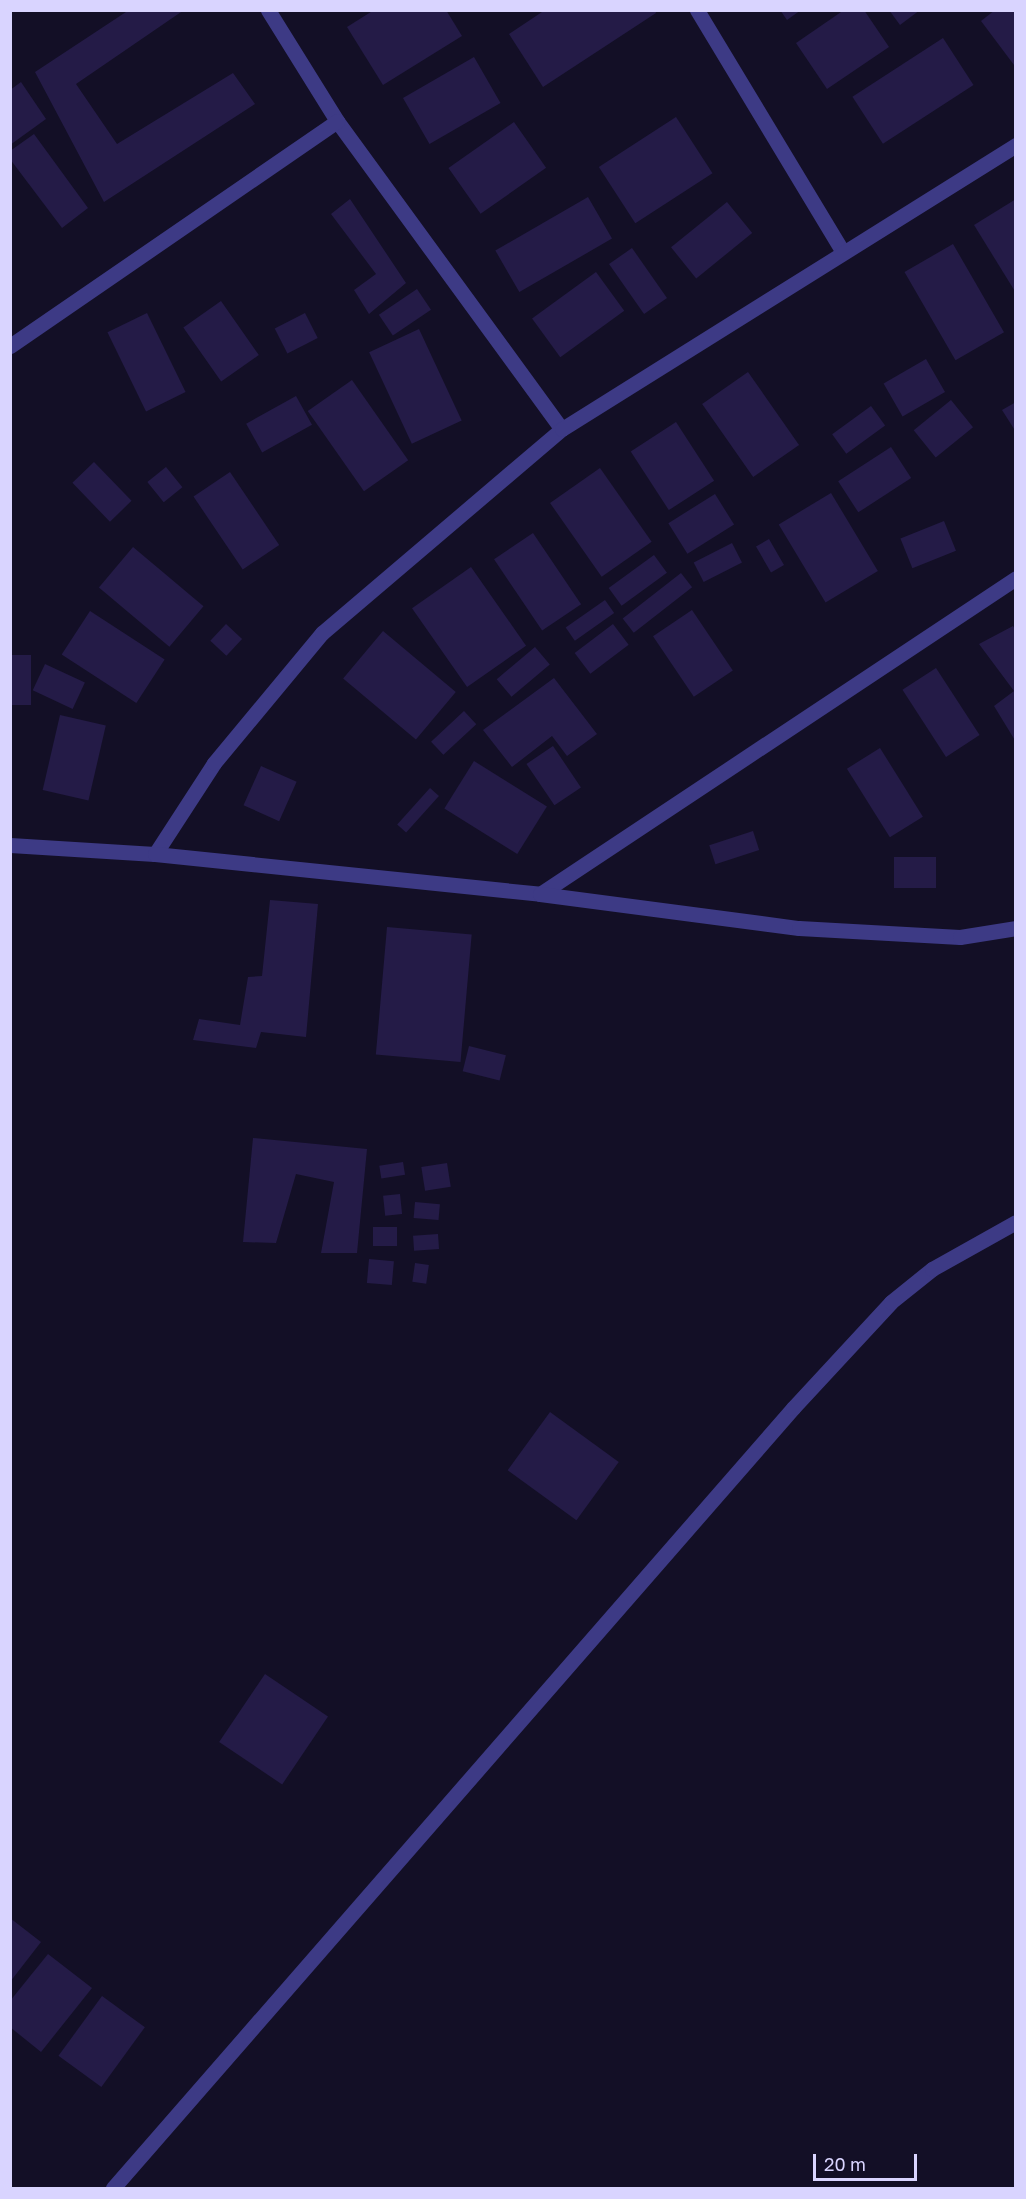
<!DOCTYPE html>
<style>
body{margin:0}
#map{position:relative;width:1026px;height:2199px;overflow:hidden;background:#130f26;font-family:"Golos Text",sans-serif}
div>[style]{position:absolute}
.building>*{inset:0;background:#241b47;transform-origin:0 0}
.minor>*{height:15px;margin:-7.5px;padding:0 7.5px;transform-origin:7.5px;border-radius:7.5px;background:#3d3a85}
span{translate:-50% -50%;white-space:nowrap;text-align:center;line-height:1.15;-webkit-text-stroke:5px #130f26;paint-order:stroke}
.frame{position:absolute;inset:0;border:12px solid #d9d4ff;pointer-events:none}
.scale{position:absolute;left:813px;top:2154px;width:104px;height:27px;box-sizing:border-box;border:3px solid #d9d4ff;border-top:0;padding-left:8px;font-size:18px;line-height:21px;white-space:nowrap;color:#d9d4ff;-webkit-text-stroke:4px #130f26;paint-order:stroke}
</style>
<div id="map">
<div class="building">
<div style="clip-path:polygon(129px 10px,184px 10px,76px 84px,117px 144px,233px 73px,255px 104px,104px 202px,35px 72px)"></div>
<div style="clip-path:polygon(374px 10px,446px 10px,462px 36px,383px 85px,347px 27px)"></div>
<div style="clip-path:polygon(545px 10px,655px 10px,656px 13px,543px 87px,509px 34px)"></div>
<div style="clip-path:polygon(780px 10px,801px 10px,787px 20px)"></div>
<div style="clip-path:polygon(844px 10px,864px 10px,889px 47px,827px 89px,796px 43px)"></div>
<div style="clip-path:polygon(889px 10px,920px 10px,900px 25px)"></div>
<div style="clip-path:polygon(995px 10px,1016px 10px,1014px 65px,981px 21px)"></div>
<div style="left:943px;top:38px;width:56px;height:108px;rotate:57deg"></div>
<div style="left:474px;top:57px;width:53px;height:82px;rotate:60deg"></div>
<div style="clip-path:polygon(21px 82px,46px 119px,10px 145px,10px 90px)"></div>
<div style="left:676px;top:117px;width:67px;height:92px;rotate:57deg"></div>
<div style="left:514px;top:122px;width:56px;height:80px;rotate:55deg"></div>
<div style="clip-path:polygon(34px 134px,88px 208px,62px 228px,10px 159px,10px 151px)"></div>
<div style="left:588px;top:197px;width:48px;height:107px;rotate:60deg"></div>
<div style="clip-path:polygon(350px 199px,406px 283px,369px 314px,354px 290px,376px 274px,331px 214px)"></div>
<div style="clip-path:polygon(1016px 199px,1016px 293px,974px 225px)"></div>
<div style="left:727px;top:202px;width:40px;height:72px;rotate:51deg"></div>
<div style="left:953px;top:244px;width:102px;height:56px;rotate:60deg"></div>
<div style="left:632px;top:248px;width:61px;height:28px;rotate:55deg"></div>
<div style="left:596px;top:272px;width:48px;height:79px;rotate:54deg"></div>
<div style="left:417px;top:289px;width:25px;height:46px;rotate:56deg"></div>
<div style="left:221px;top:301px;width:66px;height:46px;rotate:55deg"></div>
<div style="left:147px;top:313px;width:88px;height:44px;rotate:64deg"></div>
<div style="left:305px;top:313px;width:28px;height:34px;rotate:63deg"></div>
<div style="left:419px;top:329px;width:101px;height:55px;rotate:65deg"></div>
<div style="left:926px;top:359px;width:38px;height:49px;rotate:60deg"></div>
<div style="left:748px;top:372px;width:89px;height:56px;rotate:55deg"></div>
<div style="left:352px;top:380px;width:98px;height:54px;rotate:55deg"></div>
<div style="left:296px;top:396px;width:33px;height:57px;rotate:61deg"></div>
<div style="left:951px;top:400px;width:35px;height:48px;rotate:51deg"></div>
<div style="clip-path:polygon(1016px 402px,1016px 432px,1002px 410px)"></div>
<div style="left:871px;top:406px;width:24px;height:48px;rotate:54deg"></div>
<div style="left:676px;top:422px;width:70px;height:54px;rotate:57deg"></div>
<div style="left:891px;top:447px;width:37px;height:63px;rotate:57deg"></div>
<div style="left:94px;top:462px;width:54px;height:30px;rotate:46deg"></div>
<div style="left:166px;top:467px;width:26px;height:24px;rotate:51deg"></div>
<div style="left:600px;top:468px;width:90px;height:61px;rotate:55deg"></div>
<div style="left:230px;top:472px;width:88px;height:44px;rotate:56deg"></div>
<div style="left:831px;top:493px;width:91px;height:61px;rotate:59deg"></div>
<div style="left:715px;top:494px;width:36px;height:55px;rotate:58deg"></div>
<div style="left:944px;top:521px;width:32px;height:47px;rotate:68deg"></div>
<div style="left:533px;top:533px;width:86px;height:47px;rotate:56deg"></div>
<div style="left:769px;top:539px;width:30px;height:15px;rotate:60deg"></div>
<div style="left:732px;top:543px;width:22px;height:43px;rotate:63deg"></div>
<div style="left:133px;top:547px;width:92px;height:53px;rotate:40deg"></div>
<div style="left:654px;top:555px;width:22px;height:56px;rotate:54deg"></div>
<div style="left:471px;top:567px;width:96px;height:72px;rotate:55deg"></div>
<div style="left:681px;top:573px;width:18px;height:74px;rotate:52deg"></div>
<div style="left:605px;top:600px;width:16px;height:48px;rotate:55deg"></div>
<div style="left:692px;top:610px;width:73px;height:47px;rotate:56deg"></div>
<div style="left:90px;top:611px;width:89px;height:52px;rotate:33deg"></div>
<div style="left:226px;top:624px;width:22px;height:23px;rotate:43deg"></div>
<div style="left:613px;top:624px;width:26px;height:48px;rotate:53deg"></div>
<div style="clip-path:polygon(1013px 626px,1016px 631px,1016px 742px,994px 706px,1014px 691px,979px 644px)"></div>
<div style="left:383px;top:631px;width:95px;height:62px;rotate:40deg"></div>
<div style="left:535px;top:647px;width:23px;height:50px;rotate:50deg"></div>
<div style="left:10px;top:655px;width:21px;height:50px"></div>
<div style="left:45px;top:664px;width:44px;height:29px;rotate:25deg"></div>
<div style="left:936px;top:668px;width:80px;height:40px;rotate:57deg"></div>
<div style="clip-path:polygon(554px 678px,597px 734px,567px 756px,552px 736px,512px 767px,483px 730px)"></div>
<div style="left:464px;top:711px;width:18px;height:45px;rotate:47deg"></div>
<div style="left:60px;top:715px;width:47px;height:77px;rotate:13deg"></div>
<div style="left:553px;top:746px;width:50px;height:32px;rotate:56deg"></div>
<div style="left:880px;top:748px;width:81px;height:39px;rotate:58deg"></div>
<div style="left:474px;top:761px;width:86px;height:56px;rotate:32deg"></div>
<div style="left:261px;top:766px;width:39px;height:43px;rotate:24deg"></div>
<div style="left:430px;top:788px;width:12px;height:49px;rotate:42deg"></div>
<div style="left:753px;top:831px;width:20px;height:46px;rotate:72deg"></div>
<div style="left:894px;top:857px;width:42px;height:31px"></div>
<div style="clip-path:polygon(270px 900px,318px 904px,306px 1037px,261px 1032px,256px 1048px,193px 1040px,199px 1019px,240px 1025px,248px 977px,262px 976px)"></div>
<div style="left:387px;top:927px;width:85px;height:128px;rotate:5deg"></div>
<div style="left:469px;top:1046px;width:38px;height:26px;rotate:14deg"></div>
<div style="clip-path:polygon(253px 1138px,367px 1149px,357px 1253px,321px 1253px,334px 1182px,296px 1174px,276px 1243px,243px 1242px)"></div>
<div style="left:403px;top:1162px;width:13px;height:24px;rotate:81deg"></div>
<div style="left:447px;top:1163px;width:24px;height:26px;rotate:81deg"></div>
<div style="left:400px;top:1194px;width:20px;height:17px;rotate:84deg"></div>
<div style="left:415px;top:1202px;width:25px;height:16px;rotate:5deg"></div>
<div style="left:373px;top:1227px;width:24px;height:19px"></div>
<div style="left:438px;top:1234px;width:15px;height:25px;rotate:86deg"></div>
<div style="left:369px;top:1259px;width:25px;height:24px;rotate:5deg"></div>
<div style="left:415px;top:1263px;width:14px;height:19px;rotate:8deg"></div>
<div style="left:550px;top:1412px;width:85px;height:72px;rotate:36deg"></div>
<div style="left:265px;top:1674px;width:76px;height:82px;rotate:34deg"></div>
<div style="clip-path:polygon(10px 1918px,41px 1942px,10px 1982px)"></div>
<div style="clip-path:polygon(48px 1954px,92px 1988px,41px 2052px,10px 2027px,10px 2001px)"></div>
<div style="left:102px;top:1996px;width:53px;height:74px;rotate:36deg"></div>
</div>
<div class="minor">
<div style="left:268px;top:10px;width:131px;rotate:58.1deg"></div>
<div style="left:337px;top:121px;width:381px;rotate:53.9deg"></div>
<div style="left:697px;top:10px;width:280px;rotate:58.9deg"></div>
<div style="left:10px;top:346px;width:397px;rotate:-34.5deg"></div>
<div style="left:10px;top:845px;width:145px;rotate:3.6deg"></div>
<div style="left:155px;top:854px;width:108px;rotate:-57deg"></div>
<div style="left:214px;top:763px;width:169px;rotate:-50.3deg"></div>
<div style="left:322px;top:633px;width:315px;rotate:-40.4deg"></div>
<div style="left:562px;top:429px;width:536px;rotate:-32.03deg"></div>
<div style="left:155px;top:854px;width:387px;rotate:5.9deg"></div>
<div style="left:540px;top:894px;width:571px;rotate:-33.58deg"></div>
<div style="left:540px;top:894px;width:261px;rotate:7.5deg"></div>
<div style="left:799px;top:928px;width:161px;rotate:3.2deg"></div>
<div style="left:960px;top:937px;width:57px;rotate:-9.1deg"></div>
<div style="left:113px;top:2188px;width:1035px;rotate:-48.92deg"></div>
<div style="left:793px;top:1408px;width:144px;rotate:-47.2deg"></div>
<div style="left:891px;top:1302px;width:53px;rotate:-38.8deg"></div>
<div style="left:932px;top:1269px;width:96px;rotate:-29.2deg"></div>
</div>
<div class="frame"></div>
<div class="scale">20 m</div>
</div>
